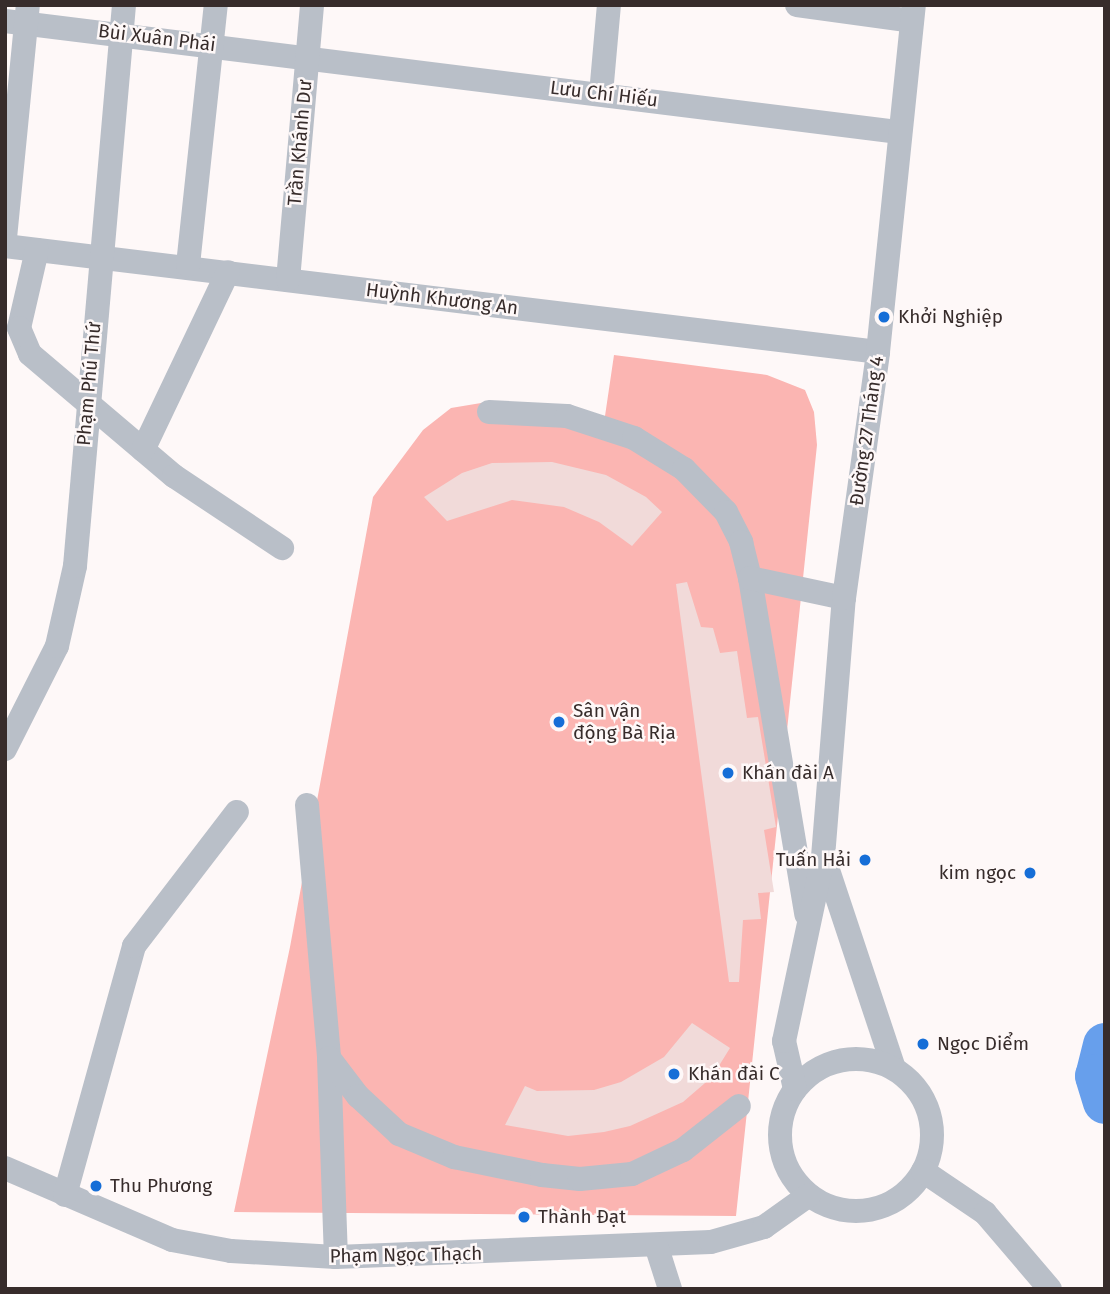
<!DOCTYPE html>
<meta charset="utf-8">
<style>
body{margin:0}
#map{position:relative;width:1110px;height:1294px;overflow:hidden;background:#fef8f8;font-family:"Fira Sans",sans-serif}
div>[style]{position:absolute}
.green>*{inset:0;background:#fbb5b2}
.river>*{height:44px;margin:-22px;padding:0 22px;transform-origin:22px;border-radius:22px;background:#679fec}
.building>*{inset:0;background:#f1dad9}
.minor>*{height:24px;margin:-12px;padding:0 12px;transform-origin:12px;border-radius:12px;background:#b9bfc8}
.minor>.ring{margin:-12px;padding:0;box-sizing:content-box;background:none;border:24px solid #b9bfc8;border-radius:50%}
.dots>*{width:19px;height:19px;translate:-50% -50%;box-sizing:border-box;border:4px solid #fef8f8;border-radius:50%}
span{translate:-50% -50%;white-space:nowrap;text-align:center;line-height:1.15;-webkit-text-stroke:5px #fef8f8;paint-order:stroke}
.street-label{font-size:19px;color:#372c2b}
.poi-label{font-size:19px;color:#372c2b}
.left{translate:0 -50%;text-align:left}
.right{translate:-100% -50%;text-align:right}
.frame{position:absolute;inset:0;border:7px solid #372c2b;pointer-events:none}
</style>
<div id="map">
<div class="green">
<div style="clip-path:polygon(614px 355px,767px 375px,805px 390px,814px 412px,817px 445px,736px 1216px,234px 1212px,290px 947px,373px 497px,423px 430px,451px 408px,493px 401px,605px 416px)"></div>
</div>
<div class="river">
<div style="left:1105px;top:1045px;width:32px;rotate:104deg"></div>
<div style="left:1097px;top:1076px;width:27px;rotate:73deg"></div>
</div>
<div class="building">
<div style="clip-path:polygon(552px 462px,606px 475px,646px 497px,662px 512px,632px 546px,599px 522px,564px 507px,512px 500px,447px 521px,424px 497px,462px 473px,492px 463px)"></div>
<div style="clip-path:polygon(687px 582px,701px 627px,713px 628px,720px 653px,737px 651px,747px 718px,758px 717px,776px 827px,764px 830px,774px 892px,758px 893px,761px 919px,743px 920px,739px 982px,729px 982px,676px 584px)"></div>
<div style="clip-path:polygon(692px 1023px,730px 1048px,712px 1077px,683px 1102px,630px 1126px,604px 1132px,568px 1136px,505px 1125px,525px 1086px,537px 1091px,594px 1090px,621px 1082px,664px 1057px)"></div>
</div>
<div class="minor">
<div style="left:797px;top:5px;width:116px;rotate:7.9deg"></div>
<div style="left:5px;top:21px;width:901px;rotate:7.08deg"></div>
<div style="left:601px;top:94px;width:89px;rotate:-84.9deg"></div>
<div style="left:5px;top:238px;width:234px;rotate:-84.4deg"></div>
<div style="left:5px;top:246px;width:879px;rotate:6.92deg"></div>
<div style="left:37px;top:250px;width:80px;rotate:103deg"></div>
<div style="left:19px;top:328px;width:28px;rotate:67deg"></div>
<div style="left:30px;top:354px;width:189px;rotate:40.3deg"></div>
<div style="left:174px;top:476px;width:130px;rotate:33.7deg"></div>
<div style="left:188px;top:265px;width:262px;rotate:-83.9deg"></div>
<div style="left:288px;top:280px;width:276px;rotate:-85deg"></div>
<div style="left:489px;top:412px;width:78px;rotate:2.9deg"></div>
<div style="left:567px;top:416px;width:71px;rotate:18.2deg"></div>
<div style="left:634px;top:438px;width:59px;rotate:31.8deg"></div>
<div style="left:684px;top:469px;width:60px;rotate:45.7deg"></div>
<div style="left:726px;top:512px;width:34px;rotate:63deg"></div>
<div style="left:741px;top:542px;width:37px;rotate:76deg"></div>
<div style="left:750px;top:578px;width:341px;rotate:80.5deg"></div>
<div style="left:143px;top:450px;width:197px;rotate:-64.5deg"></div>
<div style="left:750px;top:578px;width:96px;rotate:12deg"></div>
<div style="left:5px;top:749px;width:115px;rotate:-63.2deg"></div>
<div style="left:57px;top:646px;width:82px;rotate:-77.3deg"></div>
<div style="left:75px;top:566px;width:563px;rotate:-85.01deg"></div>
<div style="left:307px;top:805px;width:254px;rotate:85deg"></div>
<div style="left:329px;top:1058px;width:199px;rotate:88deg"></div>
<div style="left:824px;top:858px;width:221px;rotate:71.6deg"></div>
<div style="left:329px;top:1058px;width:48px;rotate:52.7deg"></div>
<div style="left:358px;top:1096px;width:56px;rotate:42.8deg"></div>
<div style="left:399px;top:1134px;width:60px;rotate:22.7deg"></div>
<div style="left:454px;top:1157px;width:90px;rotate:11.6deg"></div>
<div style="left:542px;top:1175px;width:38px;rotate:6deg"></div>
<div style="left:580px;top:1179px;width:52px;rotate:-5.5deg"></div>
<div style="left:632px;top:1174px;width:56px;rotate:-25.2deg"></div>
<div style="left:683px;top:1150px;width:71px;rotate:-38.2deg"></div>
<div class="ring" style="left:780px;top:1059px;width:128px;height:128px"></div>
<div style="left:795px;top:1089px;width:49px;rotate:-102.9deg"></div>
<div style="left:784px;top:1041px;width:188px;rotate:-78deg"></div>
<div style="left:823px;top:857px;width:260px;rotate:-85.4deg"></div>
<div style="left:844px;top:598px;width:248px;rotate:-82.1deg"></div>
<div style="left:878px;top:352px;width:349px;rotate:-84.1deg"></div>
<div style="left:5px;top:1168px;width:182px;rotate:23.3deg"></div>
<div style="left:172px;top:1240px;width:60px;rotate:10.6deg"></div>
<div style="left:231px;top:1251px;width:105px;rotate:3.3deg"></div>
<div style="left:336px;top:1257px;width:375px;rotate:-2.3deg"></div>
<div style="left:711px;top:1242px;width:55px;rotate:-15.8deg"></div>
<div style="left:764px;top:1227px;width:55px;rotate:-35.4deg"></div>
<div style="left:923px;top:1171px;width:75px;rotate:34.1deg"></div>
<div style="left:985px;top:1213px;width:100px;rotate:49.5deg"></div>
<div style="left:65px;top:1195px;width:258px;rotate:-74.5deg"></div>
<div style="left:134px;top:946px;width:169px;rotate:-52.5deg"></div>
<div style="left:657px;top:1248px;width:43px;rotate:72.4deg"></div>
</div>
<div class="dots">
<div style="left:884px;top:317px;background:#166ed7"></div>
<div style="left:559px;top:722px;background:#166ed7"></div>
<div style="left:728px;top:773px;background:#166ed7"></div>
<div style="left:865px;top:860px;background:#166ed7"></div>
<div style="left:1030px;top:873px;background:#166ed7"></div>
<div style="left:923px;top:1044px;background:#166ed7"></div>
<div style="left:674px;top:1074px;background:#166ed7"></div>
<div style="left:96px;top:1186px;background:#166ed7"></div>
<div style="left:524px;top:1217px;background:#166ed7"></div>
</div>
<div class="street-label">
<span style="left:157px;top:38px;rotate:7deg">Bùi Xuân Phái</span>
<span style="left:604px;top:94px;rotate:7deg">Lưu Chí Hiếu</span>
<span style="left:300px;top:143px;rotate:-85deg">Trần Khánh Dư</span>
<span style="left:442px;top:299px;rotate:7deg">Huỳnh Khương An</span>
<span style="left:89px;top:384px;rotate:-85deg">Phạm Phú Thứ</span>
<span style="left:867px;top:431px;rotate:-82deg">Đường 27 Tháng 4</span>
<span style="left:406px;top:1255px;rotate:-1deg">Phạm Ngọc Thạch</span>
</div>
<div class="poi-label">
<span class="left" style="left:898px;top:317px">Khởi Nghiệp</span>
<span class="left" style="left:573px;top:722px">Sân vận<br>động Bà Rịa</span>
<span class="left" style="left:742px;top:773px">Khán đài A</span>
<span class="right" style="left:851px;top:860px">Tuấn Hải</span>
<span class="right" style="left:1016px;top:873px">kim ngọc</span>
<span class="left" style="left:937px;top:1044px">Ngọc Diểm</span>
<span class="left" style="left:688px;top:1074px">Khán đài C</span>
<span class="left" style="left:110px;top:1186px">Thu Phương</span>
<span class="left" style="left:538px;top:1217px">Thành Đạt</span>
</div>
<div class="frame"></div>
</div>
